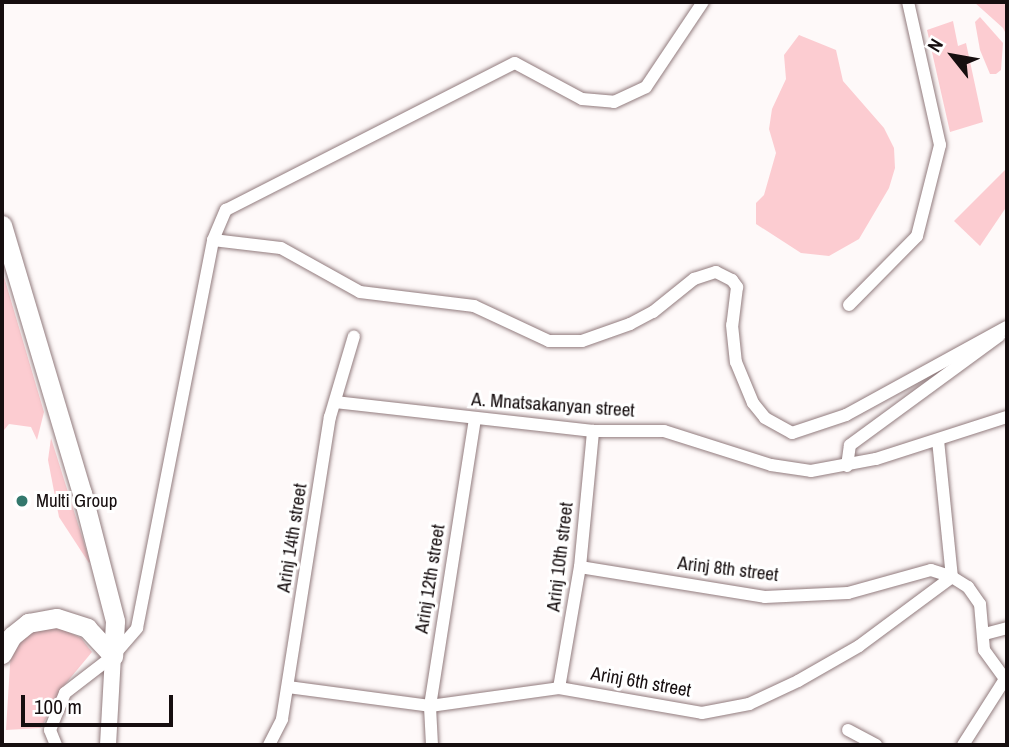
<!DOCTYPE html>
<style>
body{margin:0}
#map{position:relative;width:1009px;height:747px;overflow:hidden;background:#fef9f9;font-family:"Archivo Narrow",sans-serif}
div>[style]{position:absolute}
.green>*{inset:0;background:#fcccd1}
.roads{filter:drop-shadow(0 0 2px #927c7e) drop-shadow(0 0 2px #927c7e)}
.minor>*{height:12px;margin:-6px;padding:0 6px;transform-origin:6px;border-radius:6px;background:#fff}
.major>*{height:16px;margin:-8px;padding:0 8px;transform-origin:8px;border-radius:8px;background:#fff}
.highway>*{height:19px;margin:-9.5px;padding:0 9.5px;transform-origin:9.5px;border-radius:9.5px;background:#fff}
.dots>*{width:19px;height:19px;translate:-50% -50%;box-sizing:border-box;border:4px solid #fff;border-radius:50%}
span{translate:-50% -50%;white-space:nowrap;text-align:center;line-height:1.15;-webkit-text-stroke:6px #fff;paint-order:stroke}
.street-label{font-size:19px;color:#160e0f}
.poi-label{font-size:19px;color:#160e0f}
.left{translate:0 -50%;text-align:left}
.frame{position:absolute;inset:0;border:4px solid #160e0f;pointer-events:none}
.north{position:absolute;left:918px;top:21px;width:70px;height:70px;-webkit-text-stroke:5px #fff;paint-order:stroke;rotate:301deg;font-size:19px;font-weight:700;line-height:28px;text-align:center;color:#160e0f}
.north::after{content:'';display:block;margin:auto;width:24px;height:32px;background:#160e0f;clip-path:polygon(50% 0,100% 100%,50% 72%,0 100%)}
.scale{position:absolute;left:21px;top:695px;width:152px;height:32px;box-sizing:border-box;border:4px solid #160e0f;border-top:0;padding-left:9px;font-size:21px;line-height:24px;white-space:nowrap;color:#160e0f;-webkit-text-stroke:5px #fff;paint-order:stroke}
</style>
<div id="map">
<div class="green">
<div style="clip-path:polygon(974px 2px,1007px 2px,1007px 36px,1003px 28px)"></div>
<div style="clip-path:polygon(980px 17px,1003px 43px,1001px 70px,996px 74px,990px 74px,980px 50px,975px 22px)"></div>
<div style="clip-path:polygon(953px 21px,958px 46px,966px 43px,983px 122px,950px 132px,927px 30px)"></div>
<div style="clip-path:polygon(799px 35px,836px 50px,843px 81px,884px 128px,894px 148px,895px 168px,889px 188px,859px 239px,829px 256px,801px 253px,756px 224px,756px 203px,764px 195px,776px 153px,769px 129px,772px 109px,786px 79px,784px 55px)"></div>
<div style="clip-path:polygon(1007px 168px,1007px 206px,980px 246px,954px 221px)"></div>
<div style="clip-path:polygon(2px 270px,44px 412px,37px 440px,31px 427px,9px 424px,4px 430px,2px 425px)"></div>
<div style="clip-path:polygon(51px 438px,90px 562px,89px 563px,59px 517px,48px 460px)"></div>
<div style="clip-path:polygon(57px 627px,81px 638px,92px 652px,62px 688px,41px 728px,6px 730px,11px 649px,30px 631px)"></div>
</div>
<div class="roads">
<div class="minor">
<div style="left:213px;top:240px;width:68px;rotate:6.7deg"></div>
<div style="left:281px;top:248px;width:90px;rotate:29.1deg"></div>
<div style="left:360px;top:292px;width:115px;rotate:7deg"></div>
<div style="left:474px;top:306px;width:83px;rotate:25deg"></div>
<div style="left:549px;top:341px;width:33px"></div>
<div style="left:582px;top:341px;width:51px;rotate:-19.5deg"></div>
<div style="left:630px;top:324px;width:26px;rotate:-28deg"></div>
<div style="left:653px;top:312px;width:53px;rotate:-38.8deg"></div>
<div style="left:694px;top:279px;width:23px;rotate:-18deg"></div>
<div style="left:716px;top:272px;width:18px;rotate:27deg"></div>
<div style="left:732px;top:280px;width:9px;rotate:54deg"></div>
<div style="left:737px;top:287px;width:38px;rotate:97deg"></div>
<div style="left:732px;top:325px;width:37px;rotate:84deg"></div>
<div style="left:736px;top:362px;width:44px;rotate:67.5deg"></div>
<div style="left:753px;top:403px;width:19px;rotate:51deg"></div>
<div style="left:765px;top:418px;width:31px;rotate:29deg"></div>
<div style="left:792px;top:433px;width:57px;rotate:-18.4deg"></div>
<div style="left:846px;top:415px;width:183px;rotate:-28.7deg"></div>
<div style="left:849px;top:305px;width:97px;rotate:-45.4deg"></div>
<div style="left:917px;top:236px;width:94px;rotate:-75.8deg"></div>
<div style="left:940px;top:145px;width:147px;rotate:-102.6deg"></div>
<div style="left:335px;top:402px;width:260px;rotate:6.4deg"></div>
<div style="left:593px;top:431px;width:71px"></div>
<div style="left:664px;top:431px;width:112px;rotate:17.6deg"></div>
<div style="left:771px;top:465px;width:40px;rotate:8.5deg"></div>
<div style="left:811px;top:471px;width:66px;rotate:-10.5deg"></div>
<div style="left:876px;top:459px;width:138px;rotate:-17.8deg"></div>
<div style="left:938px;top:440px;width:138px;rotate:84.2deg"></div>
<div style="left:847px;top:466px;width:21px;rotate:-82deg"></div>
<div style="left:850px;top:445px;width:185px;rotate:-36.2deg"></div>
<div style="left:580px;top:567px;width:187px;rotate:9.2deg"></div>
<div style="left:765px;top:597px;width:83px;rotate:-2.8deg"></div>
<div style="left:848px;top:593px;width:86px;rotate:-15.5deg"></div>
<div style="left:931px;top:570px;width:22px;rotate:18deg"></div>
<div style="left:985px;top:634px;width:23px;rotate:-15deg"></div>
<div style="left:288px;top:687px;width:143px;rotate:7.6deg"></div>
<div style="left:430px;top:706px;width:130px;rotate:-7.9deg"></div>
<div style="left:559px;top:688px;width:145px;rotate:9.9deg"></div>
<div style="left:702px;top:713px;width:48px;rotate:-10.8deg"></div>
<div style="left:749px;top:704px;width:54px;rotate:-25.1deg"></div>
<div style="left:798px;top:681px;width:70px;rotate:-29.8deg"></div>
<div style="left:859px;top:646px;width:116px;rotate:-36.6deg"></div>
<div style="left:952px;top:577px;width:19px;rotate:32deg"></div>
<div style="left:968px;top:587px;width:21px;rotate:55deg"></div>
<div style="left:980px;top:604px;width:46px;rotate:85deg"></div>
<div style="left:984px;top:650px;width:39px;rotate:54deg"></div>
<div style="left:559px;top:688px;width:123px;rotate:-80.2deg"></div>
<div style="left:580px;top:567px;width:137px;rotate:-84.5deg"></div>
<div style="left:848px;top:730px;width:32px;rotate:28deg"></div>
<div style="left:56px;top:745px;width:16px;rotate:-112deg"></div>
<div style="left:50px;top:730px;width:40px;rotate:-68deg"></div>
<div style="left:65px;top:693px;width:61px;rotate:-37.6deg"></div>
<div style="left:113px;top:656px;width:37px;rotate:-49deg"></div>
<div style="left:137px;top:628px;width:395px;rotate:-78.9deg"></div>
<div style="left:213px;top:240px;width:33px;rotate:-67deg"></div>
<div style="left:226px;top:210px;width:324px;rotate:-27deg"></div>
<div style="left:515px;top:63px;width:76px;rotate:28.2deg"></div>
<div style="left:582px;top:99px;width:32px;rotate:5deg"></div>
<div style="left:614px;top:102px;width:35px;rotate:-25deg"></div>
<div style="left:646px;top:87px;width:102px;rotate:-56.2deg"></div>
<div style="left:269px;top:745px;width:29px;rotate:-63deg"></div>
<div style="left:282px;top:719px;width:306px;rotate:-81deg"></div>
<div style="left:330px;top:417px;width:84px;rotate:-73.5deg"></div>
<div style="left:432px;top:745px;width:39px;rotate:-93deg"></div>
<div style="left:430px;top:706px;width:291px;rotate:-81.1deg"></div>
<div style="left:963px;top:745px;width:78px;rotate:-57.5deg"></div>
</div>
<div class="major">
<div style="left:108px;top:745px;width:89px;rotate:-86.8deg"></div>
</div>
<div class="highway">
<div style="left:2px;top:225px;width:280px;rotate:73.4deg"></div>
<div style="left:82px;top:493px;width:132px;rotate:75.5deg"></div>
<div style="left:115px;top:621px;width:35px;rotate:93deg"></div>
<div style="left:2px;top:654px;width:21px;rotate:-61deg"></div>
<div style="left:12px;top:636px;width:21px;rotate:-39deg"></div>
<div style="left:28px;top:623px;width:29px;rotate:-10deg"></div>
<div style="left:57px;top:618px;width:32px;rotate:18deg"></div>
<div style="left:87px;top:628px;width:38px;rotate:47deg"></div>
</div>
</div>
<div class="dots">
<div style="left:22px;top:501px;background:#33786d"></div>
</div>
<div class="street-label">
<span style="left:553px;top:405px;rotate:4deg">A. Mnatsakanyan street</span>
<span style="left:292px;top:538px;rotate:-81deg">Arinj 14th street</span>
<span style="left:560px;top:557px;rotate:-83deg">Arinj 10th street</span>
<span style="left:728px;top:569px;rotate:7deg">Arinj 8th street</span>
<span style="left:430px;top:579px;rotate:-81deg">Arinj 12th street</span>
<span style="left:641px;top:682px;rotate:10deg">Arinj 6th street</span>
</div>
<div class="poi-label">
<span class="left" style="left:36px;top:501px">Multi Group</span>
</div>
<div class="frame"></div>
<div class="north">N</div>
<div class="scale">100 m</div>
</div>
